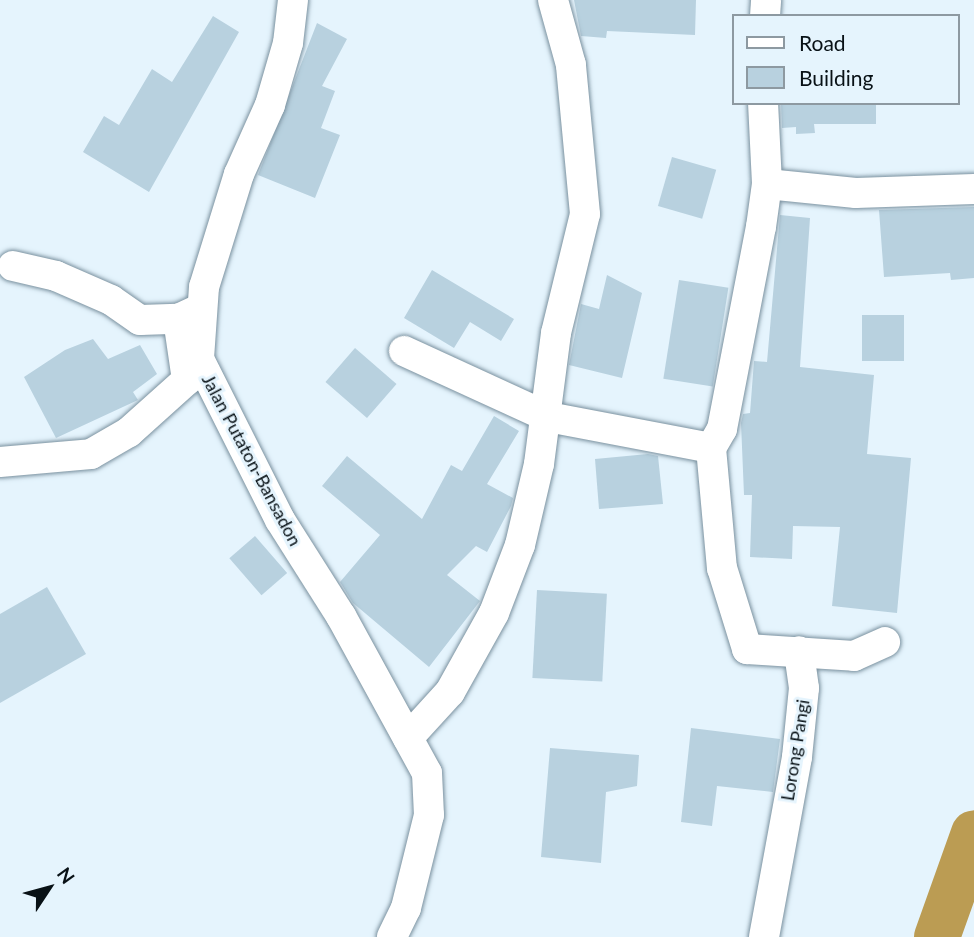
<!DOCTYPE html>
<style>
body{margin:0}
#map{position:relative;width:974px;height:937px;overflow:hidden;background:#e5f4fd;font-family:Lato,sans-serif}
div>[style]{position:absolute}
.river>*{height:46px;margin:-23px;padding:0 23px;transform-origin:23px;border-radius:23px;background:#bb9c53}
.building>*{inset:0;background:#b8d1df;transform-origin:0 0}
.roads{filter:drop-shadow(0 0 2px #7a919f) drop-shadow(0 0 2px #7a919f)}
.minor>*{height:30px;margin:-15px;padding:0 15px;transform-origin:15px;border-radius:15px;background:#fff}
span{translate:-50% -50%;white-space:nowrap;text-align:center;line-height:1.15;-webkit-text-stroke:6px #e5f4fd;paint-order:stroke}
.street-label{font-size:18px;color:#081116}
.legend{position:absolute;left:732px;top:14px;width:228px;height:91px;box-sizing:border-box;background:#e5f4fd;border:2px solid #8d99a1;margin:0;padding:9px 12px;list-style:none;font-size:21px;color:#081116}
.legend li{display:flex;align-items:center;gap:14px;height:35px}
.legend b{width:35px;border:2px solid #8d99a1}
.north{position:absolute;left:14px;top:853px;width:70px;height:70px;-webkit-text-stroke:5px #e5f4fd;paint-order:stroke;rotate:54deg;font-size:19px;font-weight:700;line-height:28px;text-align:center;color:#081116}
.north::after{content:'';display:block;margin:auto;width:24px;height:32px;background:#081116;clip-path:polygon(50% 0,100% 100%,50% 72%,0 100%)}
</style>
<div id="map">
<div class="river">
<div style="left:937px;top:937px;width:110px;rotate:-70.4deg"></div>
</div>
<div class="building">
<div style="clip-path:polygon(574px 0,696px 0,695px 35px,607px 31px,606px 38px,581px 36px)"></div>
<div style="clip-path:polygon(213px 16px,239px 32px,149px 192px,83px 152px,104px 116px,119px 125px,152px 69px,172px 82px)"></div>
<div style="clip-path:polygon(317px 23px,347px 39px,322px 86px,335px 91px,321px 128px,340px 135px,315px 198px,258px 175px)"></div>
<div style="clip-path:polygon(781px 103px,876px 103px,876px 124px,814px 124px,815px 133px,796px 134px,796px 127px,782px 128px)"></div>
<div style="left:672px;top:157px;width:46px;height:51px;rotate:16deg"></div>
<div style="clip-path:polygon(974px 207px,974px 278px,951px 280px,950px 273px,884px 277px,879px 210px)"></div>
<div style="clip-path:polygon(780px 215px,810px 218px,800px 367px,874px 375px,867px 454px,911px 458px,897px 613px,832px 606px,840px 527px,793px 526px,792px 559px,750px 557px,752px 495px,744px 495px,741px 423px,743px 414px,750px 413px,754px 361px,767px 362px)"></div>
<div style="clip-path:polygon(432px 270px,514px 319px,501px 341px,470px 322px,454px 348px,404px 318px)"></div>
<div style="clip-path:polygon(607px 275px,642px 293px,622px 378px,569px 365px,581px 304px,599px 309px)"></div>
<div style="left:679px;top:280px;width:50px;height:100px;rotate:9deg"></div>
<div style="left:862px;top:315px;width:42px;height:46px"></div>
<div style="clip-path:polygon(93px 339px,108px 359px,140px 345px,157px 374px,133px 392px,138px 400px,56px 438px,24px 377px,65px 350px)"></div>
<div style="left:355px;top:348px;width:55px;height:45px;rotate:41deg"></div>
<div style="clip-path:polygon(494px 416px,519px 431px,487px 484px,513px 498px,511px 506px,487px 552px,476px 546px,447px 575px,480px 601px,429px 667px,353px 603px,340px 582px,380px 535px,322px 486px,347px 456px,422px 519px,451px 465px,462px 471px)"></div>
<div style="clip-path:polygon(648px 454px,658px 456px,663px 504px,599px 509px,595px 459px)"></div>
<div style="left:255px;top:536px;width:49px;height:34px;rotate:49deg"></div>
<div style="clip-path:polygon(47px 587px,86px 654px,0 703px,0 614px)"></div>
<div style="left:537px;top:590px;width:70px;height:88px;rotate:3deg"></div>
<div style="clip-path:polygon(691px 728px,780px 739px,773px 792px,717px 786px,712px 826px,681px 822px)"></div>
<div style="clip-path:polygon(550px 748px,639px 755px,637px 786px,606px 792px,601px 863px,541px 857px)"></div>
</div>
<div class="roads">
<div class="minor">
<div style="left:293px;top:0;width:43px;rotate:96.6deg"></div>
<div style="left:288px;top:43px;width:65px;rotate:106.2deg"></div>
<div style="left:270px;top:105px;width:76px;rotate:114.2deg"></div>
<div style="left:239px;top:174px;width:118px;rotate:107.2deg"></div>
<div style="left:204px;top:287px;width:72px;rotate:94deg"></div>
<div style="left:199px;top:359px;width:180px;rotate:63.3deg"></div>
<div style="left:280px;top:520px;width:114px;rotate:57.6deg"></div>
<div style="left:341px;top:616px;width:179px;rotate:61.3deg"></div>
<div style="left:427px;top:773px;width:42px;rotate:87.3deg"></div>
<div style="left:429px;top:815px;width:96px;rotate:103.9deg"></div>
<div style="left:406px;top:908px;width:32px;rotate:116deg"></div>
<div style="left:765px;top:16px;width:16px;rotate:-86deg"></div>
<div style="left:767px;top:184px;width:89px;rotate:5.8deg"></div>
<div style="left:856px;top:193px;width:118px;rotate:-1.9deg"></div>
<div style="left:13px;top:266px;width:44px;rotate:13.1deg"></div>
<div style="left:56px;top:276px;width:60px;rotate:23.6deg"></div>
<div style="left:111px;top:300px;width:35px;rotate:35deg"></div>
<div style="left:140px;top:320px;width:38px;rotate:-2deg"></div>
<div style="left:404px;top:351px;width:158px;rotate:24.6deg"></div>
<div style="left:548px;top:417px;width:166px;rotate:10.8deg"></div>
<div style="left:711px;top:448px;width:22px;rotate:-60deg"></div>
<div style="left:722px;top:429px;width:206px;rotate:-79.1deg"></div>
<div style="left:761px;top:227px;width:43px;rotate:-82.1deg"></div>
<div style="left:767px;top:184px;width:81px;rotate:-92.8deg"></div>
<div style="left:711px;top:448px;width:121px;rotate:84.8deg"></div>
<div style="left:722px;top:568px;width:85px;rotate:72.8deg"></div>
<div style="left:747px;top:649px;width:107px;rotate:3.7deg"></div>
<div style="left:854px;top:656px;width:34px;rotate:-24deg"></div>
<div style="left:0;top:462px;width:91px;rotate:-5deg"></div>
<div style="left:91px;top:454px;width:44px;rotate:-30.1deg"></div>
<div style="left:129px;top:432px;width:78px;rotate:-41.9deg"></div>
<div style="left:187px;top:380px;width:62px;rotate:-98.4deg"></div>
<div style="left:178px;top:319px;width:26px;rotate:-25deg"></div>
<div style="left:408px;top:738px;width:62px;rotate:-47.6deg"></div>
<div style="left:450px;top:692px;width:90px;rotate:-60.9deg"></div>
<div style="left:494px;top:613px;width:73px;rotate:-69.1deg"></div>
<div style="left:520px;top:545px;width:83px;rotate:-76.8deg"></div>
<div style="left:539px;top:464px;width:132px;rotate:-82.6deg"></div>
<div style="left:556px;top:333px;width:122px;rotate:-76.3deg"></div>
<div style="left:585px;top:214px;width:150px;rotate:-95.4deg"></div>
<div style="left:571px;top:65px;width:67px;rotate:-105.5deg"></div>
<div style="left:764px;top:937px;width:183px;rotate:-79.6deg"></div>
<div style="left:797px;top:757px;width:69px;rotate:-84.2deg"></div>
<div style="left:804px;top:688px;width:37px;rotate:-98deg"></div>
</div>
</div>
<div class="street-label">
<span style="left:252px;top:460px;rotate:62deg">Jalan Putaton-Bansadon</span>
<span style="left:795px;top:750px;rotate:-81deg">Lorong Pangi</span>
</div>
<ul class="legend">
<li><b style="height:9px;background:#fff"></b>Road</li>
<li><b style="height:19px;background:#b8d1df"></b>Building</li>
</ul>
<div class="north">N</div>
</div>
